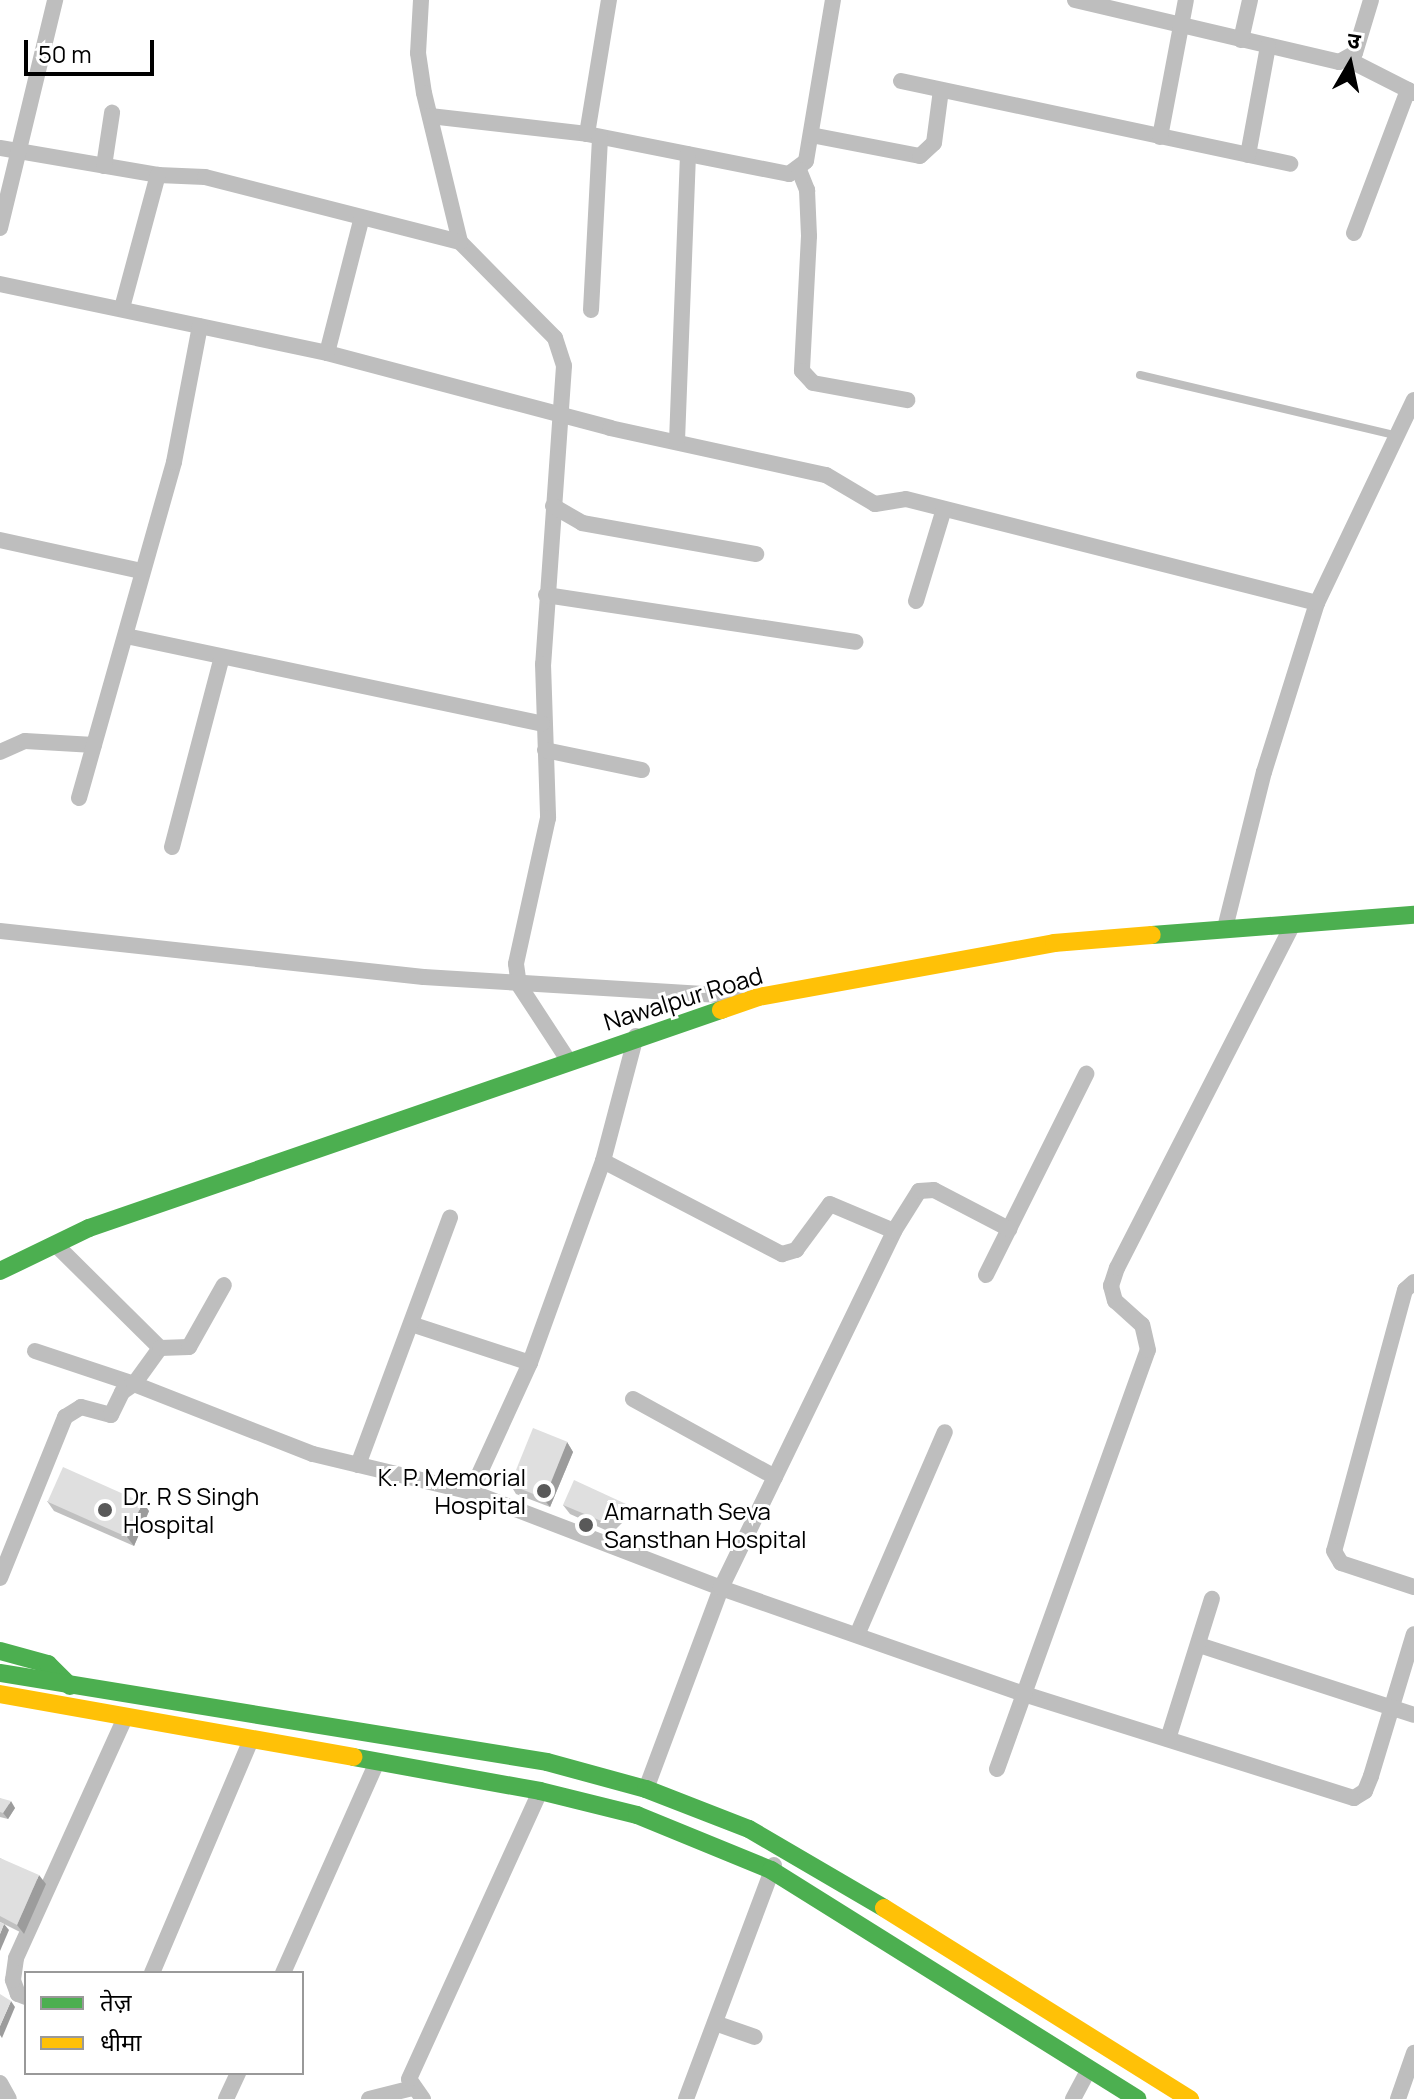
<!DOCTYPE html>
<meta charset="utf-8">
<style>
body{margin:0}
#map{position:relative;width:1414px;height:2099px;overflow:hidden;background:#fff;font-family:Manrope,"Noto Sans Devanagari",sans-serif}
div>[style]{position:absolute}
.lane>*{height:8px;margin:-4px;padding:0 4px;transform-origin:4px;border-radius:4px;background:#bebebe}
.street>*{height:16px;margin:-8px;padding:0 8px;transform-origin:8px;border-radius:8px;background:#bebebe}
.fast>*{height:18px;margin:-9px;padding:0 9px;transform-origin:9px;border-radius:9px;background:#4caf50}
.slow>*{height:18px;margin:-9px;padding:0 9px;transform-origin:9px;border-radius:9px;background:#ffc107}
.wall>*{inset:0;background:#c0c0c0}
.shaded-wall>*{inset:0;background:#9c9c9c}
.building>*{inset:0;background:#dfdfdf;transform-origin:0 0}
.dots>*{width:22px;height:22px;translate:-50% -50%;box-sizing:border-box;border:4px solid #fff;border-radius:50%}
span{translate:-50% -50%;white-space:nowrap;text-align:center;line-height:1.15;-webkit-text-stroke:6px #fff;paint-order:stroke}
.street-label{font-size:24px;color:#000}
.poi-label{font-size:24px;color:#000}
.right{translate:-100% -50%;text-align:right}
.left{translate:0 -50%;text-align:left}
.legend{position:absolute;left:24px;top:1971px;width:280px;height:104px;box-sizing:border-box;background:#fff;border:2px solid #999;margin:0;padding:10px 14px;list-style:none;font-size:24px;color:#000}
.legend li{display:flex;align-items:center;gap:16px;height:40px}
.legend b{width:40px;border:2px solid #999}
.north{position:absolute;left:1310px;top:24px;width:80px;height:80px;-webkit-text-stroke:6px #fff;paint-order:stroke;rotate:9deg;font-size:22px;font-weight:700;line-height:32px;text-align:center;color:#000}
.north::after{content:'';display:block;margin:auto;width:28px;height:36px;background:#000;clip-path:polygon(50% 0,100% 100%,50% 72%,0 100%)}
.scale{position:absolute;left:24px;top:40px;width:130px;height:36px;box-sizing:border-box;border:4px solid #000;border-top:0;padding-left:10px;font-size:24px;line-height:28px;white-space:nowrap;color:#000;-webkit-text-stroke:6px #fff;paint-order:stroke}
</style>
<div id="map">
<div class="lane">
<div style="left:1140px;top:375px;width:266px;rotate:13.3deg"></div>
</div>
<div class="street">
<div style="left:421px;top:0;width:53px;rotate:93.2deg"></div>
<div style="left:418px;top:53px;width:40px;rotate:81.5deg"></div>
<div style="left:424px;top:93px;width:153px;rotate:76.4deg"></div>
<div style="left:460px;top:242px;width:135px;rotate:45.3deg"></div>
<div style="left:555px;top:338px;width:29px;rotate:72deg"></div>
<div style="left:564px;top:366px;width:299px;rotate:94deg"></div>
<div style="left:543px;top:664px;width:154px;rotate:88.1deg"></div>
<div style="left:548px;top:818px;width:149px;rotate:102.4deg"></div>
<div style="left:516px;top:964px;width:21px;rotate:82deg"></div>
<div style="left:519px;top:985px;width:90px;rotate:56.8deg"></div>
<div style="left:1075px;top:0;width:271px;rotate:13.2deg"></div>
<div style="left:1339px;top:62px;width:18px;rotate:-29deg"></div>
<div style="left:1355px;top:53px;width:55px;rotate:-73.2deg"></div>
<div style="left:1241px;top:40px;width:41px;rotate:-77.3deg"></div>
<div style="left:1349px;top:60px;width:73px;rotate:26.9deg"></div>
<div style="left:901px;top:81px;width:398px;rotate:12deg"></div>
<div style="left:430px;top:116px;width:158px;rotate:6.5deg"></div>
<div style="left:587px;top:134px;width:206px;rotate:11.2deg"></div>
<div style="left:789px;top:174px;width:21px;rotate:-37deg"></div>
<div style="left:806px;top:161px;width:163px;rotate:-80.5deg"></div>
<div style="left:587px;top:134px;width:136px;rotate:-80.7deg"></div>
<div style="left:811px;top:135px;width:111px;rotate:10.9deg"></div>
<div style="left:920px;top:156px;width:19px;rotate:-43deg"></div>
<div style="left:934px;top:143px;width:53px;rotate:-82.5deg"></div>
<div style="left:1160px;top:137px;width:139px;rotate:-79.3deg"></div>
<div style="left:0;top:148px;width:160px;rotate:9.7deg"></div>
<div style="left:158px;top:175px;width:47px;rotate:2.4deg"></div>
<div style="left:205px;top:177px;width:263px;rotate:14.3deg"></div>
<div style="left:1248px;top:155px;width:111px;rotate:-79.6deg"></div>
<div style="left:104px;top:166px;width:54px;rotate:-81.4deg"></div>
<div style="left:799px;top:170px;width:22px;rotate:68deg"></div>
<div style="left:807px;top:190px;width:46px;rotate:87.5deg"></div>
<div style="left:809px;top:236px;width:135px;rotate:93deg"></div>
<div style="left:802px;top:371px;width:16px;rotate:47deg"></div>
<div style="left:813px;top:383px;width:96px;rotate:10.3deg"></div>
<div style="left:0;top:228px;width:235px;rotate:-76.4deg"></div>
<div style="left:1354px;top:233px;width:153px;rotate:-69.3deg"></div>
<div style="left:0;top:284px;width:334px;rotate:11.9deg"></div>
<div style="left:327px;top:353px;width:293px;rotate:14.8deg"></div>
<div style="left:610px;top:428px;width:221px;rotate:12.3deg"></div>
<div style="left:826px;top:475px;width:57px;rotate:30.6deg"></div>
<div style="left:875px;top:504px;width:31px;rotate:-9deg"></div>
<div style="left:906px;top:499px;width:424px;rotate:14.2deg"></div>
<div style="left:122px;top:308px;width:138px;rotate:-74.9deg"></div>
<div style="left:591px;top:310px;width:173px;rotate:-87deg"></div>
<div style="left:327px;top:353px;width:140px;rotate:-75.6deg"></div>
<div style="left:677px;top:441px;width:287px;rotate:-87.8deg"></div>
<div style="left:553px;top:506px;width:34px;rotate:30deg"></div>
<div style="left:582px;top:523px;width:177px;rotate:10.1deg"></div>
<div style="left:0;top:540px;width:144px;rotate:12.4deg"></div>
<div style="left:546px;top:595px;width:313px;rotate:8.6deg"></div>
<div style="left:916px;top:601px;width:96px;rotate:-73.1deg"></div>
<div style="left:126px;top:636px;width:425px;rotate:11.9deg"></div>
<div style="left:545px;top:750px;width:99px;rotate:11.7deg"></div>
<div style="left:0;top:752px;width:27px;rotate:-24deg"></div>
<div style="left:25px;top:741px;width:69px;rotate:3.3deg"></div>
<div style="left:79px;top:798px;width:349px;rotate:-74.2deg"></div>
<div style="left:174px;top:462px;width:138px;rotate:-79.2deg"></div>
<div style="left:172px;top:847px;width:196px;rotate:-75.3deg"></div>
<div style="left:1225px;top:928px;width:161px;rotate:-76deg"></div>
<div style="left:1264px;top:772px;width:177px;rotate:-72.6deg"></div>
<div style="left:1317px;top:603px;width:225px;rotate:-64.5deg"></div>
<div style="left:0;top:931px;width:426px;rotate:6.2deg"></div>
<div style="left:424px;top:977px;width:325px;rotate:3.5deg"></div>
<div style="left:636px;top:1036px;width:129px;rotate:104.8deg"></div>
<div style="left:603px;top:1161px;width:202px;rotate:27.5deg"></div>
<div style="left:782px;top:1254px;width:15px;rotate:-16deg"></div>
<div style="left:796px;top:1250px;width:57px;rotate:-53.5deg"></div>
<div style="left:830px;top:1204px;width:69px;rotate:22.9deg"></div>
<div style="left:603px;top:1161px;width:215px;rotate:109.9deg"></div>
<div style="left:530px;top:1363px;width:142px;rotate:114.6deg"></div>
<div style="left:471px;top:1492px;width:268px;rotate:21deg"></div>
<div style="left:721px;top:1588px;width:321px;rotate:19.3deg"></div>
<div style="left:1024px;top:1694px;width:346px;rotate:17.5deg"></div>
<div style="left:1354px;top:1798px;width:13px;rotate:-32deg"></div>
<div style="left:1365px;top:1791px;width:16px;rotate:-68deg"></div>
<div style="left:1371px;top:1776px;width:148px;rotate:-73.2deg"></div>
<div style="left:55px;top:1244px;width:148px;rotate:44.7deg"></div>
<div style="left:986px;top:1275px;width:225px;rotate:-63.5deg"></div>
<div style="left:1414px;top:1282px;width:12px;rotate:138deg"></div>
<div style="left:1405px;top:1290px;width:270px;rotate:105.2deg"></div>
<div style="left:1334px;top:1551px;width:14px;rotate:60deg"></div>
<div style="left:1341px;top:1563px;width:77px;rotate:18.2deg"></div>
<div style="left:411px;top:1324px;width:125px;rotate:18.1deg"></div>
<div style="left:35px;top:1351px;width:104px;rotate:18.4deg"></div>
<div style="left:134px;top:1384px;width:44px;rotate:-54.2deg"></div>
<div style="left:160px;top:1348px;width:29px;rotate:-2deg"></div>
<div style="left:189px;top:1347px;width:71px;rotate:-60.6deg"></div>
<div style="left:633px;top:1399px;width:162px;rotate:28.8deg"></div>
<div style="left:358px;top:1465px;width:264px;rotate:-69.6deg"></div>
<div style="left:0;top:1578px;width:174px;rotate:-68deg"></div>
<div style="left:65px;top:1417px;width:19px;rotate:-32deg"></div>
<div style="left:81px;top:1407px;width:31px;rotate:15deg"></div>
<div style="left:111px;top:1415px;width:25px;rotate:-64deg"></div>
<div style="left:122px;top:1392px;width:14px;rotate:-34deg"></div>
<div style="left:134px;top:1384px;width:192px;rotate:21.4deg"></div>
<div style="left:313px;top:1454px;width:163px;rotate:13.5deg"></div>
<div style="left:857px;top:1635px;width:221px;rotate:-66.6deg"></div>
<div style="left:1199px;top:1645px;width:226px;rotate:18deg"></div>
<div style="left:1168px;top:1739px;width:147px;rotate:-72.6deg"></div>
<div style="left:997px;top:1769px;width:445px;rotate:-70.2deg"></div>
<div style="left:1148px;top:1350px;width:26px;rotate:-103deg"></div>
<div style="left:1142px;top:1325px;width:36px;rotate:-138deg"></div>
<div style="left:1115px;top:1301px;width:16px;rotate:-105deg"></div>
<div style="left:1111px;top:1286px;width:19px;rotate:-72deg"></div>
<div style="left:1117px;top:1268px;width:382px;rotate:-62.9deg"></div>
<div style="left:646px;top:1789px;width:215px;rotate:-69.5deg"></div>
<div style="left:721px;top:1588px;width:397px;rotate:-64.1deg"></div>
<div style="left:894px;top:1231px;width:47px;rotate:-58deg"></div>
<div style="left:919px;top:1191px;width:15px;rotate:-4deg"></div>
<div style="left:934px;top:1190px;width:85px;rotate:27.5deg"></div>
<div style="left:152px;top:1973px;width:251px;rotate:-67deg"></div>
<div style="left:283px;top:1973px;width:231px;rotate:-66deg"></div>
<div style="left:26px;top:1997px;width:9px;rotate:-159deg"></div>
<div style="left:18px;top:1994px;width:15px;rotate:-110deg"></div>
<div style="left:13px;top:1980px;width:22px;rotate:-82deg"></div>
<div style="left:16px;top:1958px;width:264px;rotate:-65.6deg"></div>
<div style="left:715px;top:2023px;width:42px;rotate:19.3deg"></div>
<div style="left:0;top:2083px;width:18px;rotate:61deg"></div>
<div style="left:226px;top:2099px;width:29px;rotate:-65deg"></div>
<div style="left:369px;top:2099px;width:44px;rotate:-14.3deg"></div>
<div style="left:423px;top:2099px;width:24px;rotate:-125deg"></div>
<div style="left:409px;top:2079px;width:316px;rotate:-65.5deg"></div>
<div style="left:686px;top:2099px;width:250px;rotate:-69.4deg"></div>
<div style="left:1073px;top:2099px;width:34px;rotate:-62deg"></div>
<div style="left:1398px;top:2099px;width:49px;rotate:-70.8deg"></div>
</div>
<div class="fast">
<div style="left:1152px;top:935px;width:263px;rotate:-4.4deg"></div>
<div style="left:0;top:1271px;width:99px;rotate:-25.8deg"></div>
<div style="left:89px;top:1228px;width:669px;rotate:-19.03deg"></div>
<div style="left:0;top:1651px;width:50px;rotate:15.2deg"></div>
<div style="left:48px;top:1664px;width:31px;rotate:45deg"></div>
<div style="left:0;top:1673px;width:554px;rotate:9.24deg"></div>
<div style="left:547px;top:1762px;width:103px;rotate:15.3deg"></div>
<div style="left:646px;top:1789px;width:110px;rotate:21.2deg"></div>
<div style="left:749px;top:1829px;width:156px;rotate:30.3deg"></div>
<div style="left:353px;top:1757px;width:190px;rotate:10.3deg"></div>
<div style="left:540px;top:1791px;width:100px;rotate:13.9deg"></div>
<div style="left:637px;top:1815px;width:145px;rotate:22.3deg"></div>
<div style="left:771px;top:1870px;width:432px;rotate:32deg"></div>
</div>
<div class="slow">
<div style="left:721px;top:1010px;width:39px;rotate:-19deg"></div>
<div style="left:758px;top:997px;width:301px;rotate:-10.3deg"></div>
<div style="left:1054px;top:943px;width:98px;rotate:-4.7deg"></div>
<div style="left:0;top:1694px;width:359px;rotate:10.1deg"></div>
<div style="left:884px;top:1908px;width:361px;rotate:32deg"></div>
</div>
<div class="wall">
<div style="clip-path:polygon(567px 1442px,573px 1452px,550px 1507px,516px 1494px,510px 1484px)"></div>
<div style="clip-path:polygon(47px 1501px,149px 1511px,134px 1546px,54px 1511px)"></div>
<div style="clip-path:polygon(626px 1504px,632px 1513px,612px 1533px,570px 1514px,563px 1505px)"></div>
<div style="clip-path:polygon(0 1798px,15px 1808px,8px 1819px,0 1817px)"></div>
<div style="clip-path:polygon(0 1858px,46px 1884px,24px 1934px,0 1922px)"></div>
</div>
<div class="shaded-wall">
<div style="clip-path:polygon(567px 1442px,573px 1452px,550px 1507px,543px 1498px)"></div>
<div style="clip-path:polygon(143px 1502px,149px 1511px,134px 1546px,127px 1537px)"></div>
<div style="clip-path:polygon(11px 1801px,15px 1808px,8px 1819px,3px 1813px)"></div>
<div style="clip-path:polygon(39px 1875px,46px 1884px,24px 1934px,17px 1925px)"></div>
<div style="clip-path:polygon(4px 1924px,9px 1930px,0 1951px,0 1934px)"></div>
<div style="clip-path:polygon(11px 2001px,15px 2007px,2px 2038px,0 2035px,0 2026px)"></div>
</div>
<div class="building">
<div style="left:533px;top:1428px;width:37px;height:61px;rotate:22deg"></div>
<div style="left:63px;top:1467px;width:87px;height:38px;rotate:24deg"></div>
<div style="clip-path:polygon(574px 1480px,626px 1504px,606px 1523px,563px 1505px)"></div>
<div style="clip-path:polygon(0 1798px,11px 1801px,3px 1813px,0 1812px)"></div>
<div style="clip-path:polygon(0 1858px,39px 1875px,17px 1925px,0 1916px)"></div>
<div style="clip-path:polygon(0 1922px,4px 1924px,0 1934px)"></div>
<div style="clip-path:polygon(0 1994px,11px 2001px,0 2026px)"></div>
</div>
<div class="dots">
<div style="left:544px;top:1491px;background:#595959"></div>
<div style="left:105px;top:1510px;background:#595959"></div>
<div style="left:586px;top:1525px;background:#595959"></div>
</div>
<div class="street-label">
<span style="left:683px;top:998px;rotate:-17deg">Nawalpur Road</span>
</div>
<div class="poi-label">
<span class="right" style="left:526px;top:1491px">K. P. Memorial<br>Hospital</span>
<span class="left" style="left:123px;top:1510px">Dr. R S Singh<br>Hospital</span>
<span class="left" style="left:604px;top:1525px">Amarnath Seva<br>Sansthan Hospital</span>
</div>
<ul class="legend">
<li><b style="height:10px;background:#4caf50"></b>तेज़</li>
<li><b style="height:10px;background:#ffc107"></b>धीमा</li>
</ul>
<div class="north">उ</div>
<div class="scale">50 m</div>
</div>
